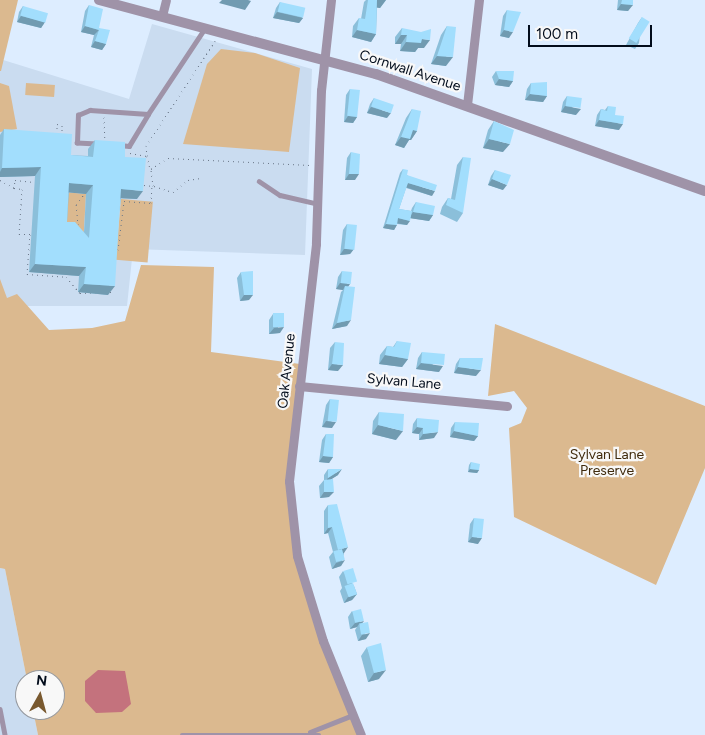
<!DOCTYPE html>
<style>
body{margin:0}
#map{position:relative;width:705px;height:735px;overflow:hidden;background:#ddedff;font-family:Figtree,sans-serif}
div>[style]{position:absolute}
.built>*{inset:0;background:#cadcf0}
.green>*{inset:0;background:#dbb98f;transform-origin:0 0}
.water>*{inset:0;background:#c4727d}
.path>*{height:1px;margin-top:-0.5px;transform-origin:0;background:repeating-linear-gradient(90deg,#697687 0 1px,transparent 0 5px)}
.service>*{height:4.5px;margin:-2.25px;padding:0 2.25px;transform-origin:2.25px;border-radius:2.25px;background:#9f93a8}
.minor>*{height:9px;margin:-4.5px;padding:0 4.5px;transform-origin:4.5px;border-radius:4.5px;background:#9f93a8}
.tertiary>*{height:10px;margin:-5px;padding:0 5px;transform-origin:5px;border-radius:5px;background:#9f93a8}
.wall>*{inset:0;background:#8bbfda}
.shaded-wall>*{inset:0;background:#719bb1}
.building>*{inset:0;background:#a2defd;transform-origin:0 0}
span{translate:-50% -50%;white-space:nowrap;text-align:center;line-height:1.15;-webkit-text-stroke:4.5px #f8f8f8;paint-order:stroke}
.street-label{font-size:14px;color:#020c1b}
.park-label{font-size:14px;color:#3f2a0c}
.north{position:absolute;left:15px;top:670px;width:50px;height:50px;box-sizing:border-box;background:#f8f8f8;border:1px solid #969aa0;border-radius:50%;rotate:7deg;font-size:14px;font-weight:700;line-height:20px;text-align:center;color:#020c1b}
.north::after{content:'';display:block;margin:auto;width:18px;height:22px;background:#79592f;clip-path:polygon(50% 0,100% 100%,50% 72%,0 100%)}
.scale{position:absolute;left:528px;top:25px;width:124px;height:22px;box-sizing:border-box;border:2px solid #020c1b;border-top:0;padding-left:6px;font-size:15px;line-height:18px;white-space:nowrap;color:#020c1b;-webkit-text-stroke:4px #f8f8f8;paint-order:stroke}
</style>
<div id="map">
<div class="built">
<div style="clip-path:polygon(152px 24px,312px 69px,305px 255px,133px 249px,127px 306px,20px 306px,0 436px,0 59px,129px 99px)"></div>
<div style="clip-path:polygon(0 568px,5px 569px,27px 680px,25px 710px,33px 710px,38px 735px,0 735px)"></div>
</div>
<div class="green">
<div style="clip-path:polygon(0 0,18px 0,1px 71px,0 71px)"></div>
<div style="clip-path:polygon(221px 49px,255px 53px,300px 68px,289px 152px,183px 144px,207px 64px)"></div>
<div style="clip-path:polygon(0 83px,9px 86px,17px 129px,0 132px)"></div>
<div style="left:26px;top:83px;width:29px;height:12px;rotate:4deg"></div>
<div style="clip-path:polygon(63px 192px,86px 194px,83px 246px,67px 230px)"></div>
<div style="left:121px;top:199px;width:32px;height:61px;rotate:5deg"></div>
<div style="clip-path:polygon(141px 265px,214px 267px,211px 352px,300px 364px,289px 481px,297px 556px,361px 735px,38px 735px,33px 710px,55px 710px,55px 680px,27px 680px,5px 569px,0 568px,0 279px,7px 298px,17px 294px,49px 330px,92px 328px,125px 321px)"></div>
<div style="clip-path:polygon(495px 324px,705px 406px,705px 468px,656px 585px,514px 517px,509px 428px,521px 423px,527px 408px,514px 391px,488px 396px)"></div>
</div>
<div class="water">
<div style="clip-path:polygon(98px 670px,125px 671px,131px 704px,122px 712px,96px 713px,85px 701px,85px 681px)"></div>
</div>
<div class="path">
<div style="left:104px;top:117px;width:23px;rotate:88deg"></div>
<div style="left:57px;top:134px;width:10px;rotate:-90deg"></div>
<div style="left:57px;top:124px;width:5px;rotate:11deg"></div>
<div style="left:62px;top:125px;width:8px;rotate:90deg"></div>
<div style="left:130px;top:153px;width:17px;rotate:10deg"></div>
<div style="left:147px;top:156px;width:13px;rotate:77deg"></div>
<div style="left:147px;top:156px;width:10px;rotate:-96deg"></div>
<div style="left:146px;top:146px;width:126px;rotate:-56.7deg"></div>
<div style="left:0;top:180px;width:16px;rotate:30deg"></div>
<div style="left:14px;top:188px;width:8px;rotate:-83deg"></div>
<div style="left:15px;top:180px;width:19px;rotate:6deg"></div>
<div style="left:144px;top:185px;width:9px;rotate:6deg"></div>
<div style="left:153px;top:186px;width:17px;rotate:-97deg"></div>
<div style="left:151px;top:169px;width:20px;rotate:-33deg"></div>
<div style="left:168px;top:158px;width:142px;rotate:2.8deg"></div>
<div style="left:154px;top:186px;width:20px;rotate:18deg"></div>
<div style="left:173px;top:192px;width:19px;rotate:-39deg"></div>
<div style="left:188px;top:180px;width:13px;rotate:-9deg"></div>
<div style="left:14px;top:188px;width:8px;rotate:7deg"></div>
<div style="left:22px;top:189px;width:45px;rotate:93.8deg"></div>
<div style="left:19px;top:234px;width:11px"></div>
<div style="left:30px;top:234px;width:40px;rotate:94.3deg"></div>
<div style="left:27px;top:274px;width:39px;rotate:4deg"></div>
<div style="left:66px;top:277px;width:21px;rotate:49deg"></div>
<div style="left:80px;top:293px;width:31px;rotate:-2deg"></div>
<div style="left:78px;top:225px;width:21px;rotate:-95deg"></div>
<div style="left:76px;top:204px;width:13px;rotate:-51deg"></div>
<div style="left:118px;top:250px;width:49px;rotate:-83deg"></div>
<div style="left:124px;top:201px;width:27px;rotate:4deg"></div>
<div style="left:151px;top:203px;width:17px;rotate:-87deg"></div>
</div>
<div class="service">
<div style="left:97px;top:144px;width:20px;rotate:-177deg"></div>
<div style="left:77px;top:143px;width:28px;rotate:-88deg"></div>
<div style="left:78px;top:115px;width:13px;rotate:-23deg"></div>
<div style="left:90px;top:110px;width:58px;rotate:3.9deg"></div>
<div style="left:148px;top:114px;width:103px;rotate:-56.5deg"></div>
<div style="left:119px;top:145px;width:10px;rotate:6deg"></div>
<div style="left:129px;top:146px;width:37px;rotate:-59deg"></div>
<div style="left:259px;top:181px;width:25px;rotate:34deg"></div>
<div style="left:280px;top:195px;width:40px;rotate:13deg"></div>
<div style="left:0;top:709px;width:26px;rotate:79deg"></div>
<div style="left:310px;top:732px;width:46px;rotate:-21.6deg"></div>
<div style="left:182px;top:735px;width:137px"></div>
</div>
<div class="minor">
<div style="left:331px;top:0;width:91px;rotate:96.3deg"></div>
<div style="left:321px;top:90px;width:154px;rotate:91.9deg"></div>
<div style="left:316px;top:244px;width:239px;rotate:96.5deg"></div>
<div style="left:289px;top:481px;width:75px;rotate:83.9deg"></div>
<div style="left:297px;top:556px;width:89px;rotate:73deg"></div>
<div style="left:323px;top:641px;width:101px;rotate:68deg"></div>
<div style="left:162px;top:16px;width:16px;rotate:-76deg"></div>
<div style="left:467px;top:105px;width:106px;rotate:-83.5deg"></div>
<div style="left:299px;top:386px;width:209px;rotate:5.5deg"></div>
</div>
<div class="tertiary">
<div style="left:99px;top:0;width:287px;rotate:15deg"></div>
<div style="left:376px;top:74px;width:349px;rotate:19.6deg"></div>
</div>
<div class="wall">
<div style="clip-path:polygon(366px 0,386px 0,380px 8px,377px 7px,376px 34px,371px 42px,352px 37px,353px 26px,359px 18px,361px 19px,364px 2px)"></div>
<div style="clip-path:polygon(618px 0,633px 0,628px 11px,617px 10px)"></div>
<div style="clip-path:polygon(280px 2px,303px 18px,299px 23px,273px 18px,276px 8px)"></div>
<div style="clip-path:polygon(89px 5px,106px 44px,102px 50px,91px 47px,94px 35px,81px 32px,85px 11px)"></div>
<div style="clip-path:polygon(23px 6px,45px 22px,41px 28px,17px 22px,19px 12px)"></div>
<div style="clip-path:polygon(507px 10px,509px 38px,500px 36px,503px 16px)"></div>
<div style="clip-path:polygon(642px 17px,639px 43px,635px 49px,626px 45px,638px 23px)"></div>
<div style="clip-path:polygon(447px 26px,446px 66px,431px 64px,441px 35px)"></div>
<div style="clip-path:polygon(402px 28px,424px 48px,418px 48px,415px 52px,400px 51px,401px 44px,395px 44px,395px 37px)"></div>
<div style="clip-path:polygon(496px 71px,513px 81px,509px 87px,495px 85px,492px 77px)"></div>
<div style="clip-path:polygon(531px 83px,547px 96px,543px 102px,525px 100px,527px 89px)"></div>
<div style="clip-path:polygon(350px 89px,357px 117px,353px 123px,344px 122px,346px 95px)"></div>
<div style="clip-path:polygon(567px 96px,576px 115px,561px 112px,563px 102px)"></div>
<div style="clip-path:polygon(374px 98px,387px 118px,367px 113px,370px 104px)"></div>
<div style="clip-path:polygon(608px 106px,615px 115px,619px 130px,595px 126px,597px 115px,601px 109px,605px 110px)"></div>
<div style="clip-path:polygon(412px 109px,417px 131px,411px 140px,409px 140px,404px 148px,395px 145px,406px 118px)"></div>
<div style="clip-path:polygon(494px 121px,503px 152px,483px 148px,488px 130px)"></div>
<div style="clip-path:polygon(evenodd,4px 129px,71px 155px,88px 156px,88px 149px,95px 140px,125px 157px,137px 199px,121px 198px,108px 295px,78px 292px,79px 276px,29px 272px,35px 176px,0 177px,0 135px,4px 129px,69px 192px,86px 194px,84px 232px,67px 222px,69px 192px)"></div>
<div style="clip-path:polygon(351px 152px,355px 180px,345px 180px,347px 158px)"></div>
<div style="clip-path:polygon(463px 157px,463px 213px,457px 222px,440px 214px,442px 207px,448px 198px,451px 199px,457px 165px)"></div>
<div style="clip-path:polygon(403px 169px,407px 175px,432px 196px,406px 188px,399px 209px,411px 211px,412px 208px,416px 202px,433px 215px,429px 221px,410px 218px,407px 225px,397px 224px,394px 230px,383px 228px,400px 173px)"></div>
<div style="clip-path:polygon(495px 170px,503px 190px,488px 185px,491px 176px)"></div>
<div style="clip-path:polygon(347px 224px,354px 249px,350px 254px,340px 255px,343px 230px)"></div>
<div style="clip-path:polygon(342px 271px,348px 286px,347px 326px,332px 329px,341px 292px,343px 290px,336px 289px,338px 277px)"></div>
<div style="clip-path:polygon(241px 272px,249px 300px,240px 301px,237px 278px)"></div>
<div style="clip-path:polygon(273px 314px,280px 333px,269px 334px,269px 320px)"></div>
<div style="clip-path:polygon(397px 341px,408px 359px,402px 367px,379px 364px,380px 355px,387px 346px,393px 347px)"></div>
<div style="clip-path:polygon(335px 342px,338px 371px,328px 370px,330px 348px)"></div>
<div style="clip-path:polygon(422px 352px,439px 372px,416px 369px,418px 358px)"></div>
<div style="clip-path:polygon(460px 358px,476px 376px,454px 373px,456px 364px)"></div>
<div style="clip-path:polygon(330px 399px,332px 428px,322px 427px,326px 405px)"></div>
<div style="clip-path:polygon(379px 412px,396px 440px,372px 434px,373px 421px)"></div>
<div style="clip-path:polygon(417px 418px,434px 438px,419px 440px,419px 434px,412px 433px,413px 424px)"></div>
<div style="clip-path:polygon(455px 422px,478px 436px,474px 441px,450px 437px,451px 428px)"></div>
<div style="clip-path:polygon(326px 434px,333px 457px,329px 463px,319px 462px,322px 440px)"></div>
<div style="clip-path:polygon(471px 462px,479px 470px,477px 473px,468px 472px,469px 465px)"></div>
<div style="clip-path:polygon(328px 469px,338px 475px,331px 479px,329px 497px,320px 498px,319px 486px,324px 480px,324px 475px)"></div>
<div style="clip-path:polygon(328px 505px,344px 553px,341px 566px,332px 569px,329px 557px,333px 552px,328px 533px,324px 534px,324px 511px)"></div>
<div style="clip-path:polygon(474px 518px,478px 544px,468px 542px,470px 524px)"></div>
<div style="clip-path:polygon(343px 571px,354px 586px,357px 594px,352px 600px,344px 603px,340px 591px,342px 588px,339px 577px)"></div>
<div style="clip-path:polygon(352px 611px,362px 624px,366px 639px,358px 641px,355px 630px,357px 627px,350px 629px,348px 617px)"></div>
<div style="clip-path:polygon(367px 647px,379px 679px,368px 682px,361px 656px)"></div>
</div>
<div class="shaded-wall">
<div style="clip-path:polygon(222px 0,248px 0,251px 1px,245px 10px,219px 3px)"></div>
<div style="clip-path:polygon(376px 0,386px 0,380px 8px,371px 7px)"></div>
<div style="clip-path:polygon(621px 4px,633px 5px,628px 11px,617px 10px)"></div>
<div style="clip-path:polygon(277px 12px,303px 18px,299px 23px,273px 18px)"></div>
<div style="clip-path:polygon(21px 16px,45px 22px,41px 28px,17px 22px)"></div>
<div style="clip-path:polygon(85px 26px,99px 30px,94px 35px,81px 32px)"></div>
<div style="clip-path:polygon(357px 30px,376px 34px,371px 42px,352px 37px)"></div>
<div style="clip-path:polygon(504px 30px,513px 32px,509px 38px,500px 36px)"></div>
<div style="clip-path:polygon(401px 35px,407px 35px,401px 44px,395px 44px)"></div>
<div style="clip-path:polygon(422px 39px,430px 40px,424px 48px,418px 48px,415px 52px,400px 51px,406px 42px)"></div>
<div style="clip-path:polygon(95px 41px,106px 44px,102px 50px,91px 47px)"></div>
<div style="clip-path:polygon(437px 56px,453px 57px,446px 66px,431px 64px)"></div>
<div style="clip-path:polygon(499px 79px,513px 81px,509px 87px,495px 85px)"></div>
<div style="clip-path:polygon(530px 94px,547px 96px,543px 102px,525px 100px)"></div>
<div style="clip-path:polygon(565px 106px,581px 109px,576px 115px,561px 112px)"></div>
<div style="clip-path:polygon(371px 107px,391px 113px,387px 118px,367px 113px)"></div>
<div style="clip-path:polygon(348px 116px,357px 117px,353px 123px,344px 122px)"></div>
<div style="clip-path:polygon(599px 120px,623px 124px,619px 130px,595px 126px)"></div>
<div style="clip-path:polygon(413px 130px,417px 131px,411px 140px,409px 140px,404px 148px,395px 145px,401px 137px)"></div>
<div style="clip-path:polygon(489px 139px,510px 144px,503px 152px,483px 148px)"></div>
<div style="clip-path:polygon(41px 167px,35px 176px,0 177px,0 172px,2px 168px)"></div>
<div style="clip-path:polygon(349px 174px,359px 174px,355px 180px,345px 180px)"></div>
<div style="clip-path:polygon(492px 179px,507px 185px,503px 190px,488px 185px)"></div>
<div style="clip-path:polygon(69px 183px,93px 185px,86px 194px,63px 192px)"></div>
<div style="clip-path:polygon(408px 183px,435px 191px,432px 196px,405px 187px)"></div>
<div style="clip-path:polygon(121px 189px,143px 191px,137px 199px,115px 198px)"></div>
<div style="clip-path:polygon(413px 212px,433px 215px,429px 221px,409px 218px)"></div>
<div style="clip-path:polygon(398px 218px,410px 221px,407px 225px,395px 223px)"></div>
<div style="clip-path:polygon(386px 224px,397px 225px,394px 230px,383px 228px)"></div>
<div style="clip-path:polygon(344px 249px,354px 249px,350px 254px,340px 255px)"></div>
<div style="clip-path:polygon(35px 264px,86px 267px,79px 276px,29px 272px)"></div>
<div style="clip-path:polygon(340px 283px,350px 284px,346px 290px,345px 286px,343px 290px,336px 289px)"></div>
<div style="clip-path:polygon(84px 284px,115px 286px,108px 295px,78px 292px)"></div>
<div style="clip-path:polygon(244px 295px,253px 295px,249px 300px,240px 301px)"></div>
<div style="clip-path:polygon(351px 320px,347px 326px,332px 329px,337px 323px)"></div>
<div style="clip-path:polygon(284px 327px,280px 333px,269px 334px,274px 328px)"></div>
<div style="clip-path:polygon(385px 355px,408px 359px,402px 367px,379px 364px)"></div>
<div style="clip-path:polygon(421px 363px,443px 366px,439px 372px,416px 369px)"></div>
<div style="clip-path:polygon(332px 364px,343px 365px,338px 371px,328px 370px)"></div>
<div style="clip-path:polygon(458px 367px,481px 370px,476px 376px,454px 373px)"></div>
<div style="clip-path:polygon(326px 421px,336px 422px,332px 428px,322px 427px)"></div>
<div style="clip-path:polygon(378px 425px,403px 431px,396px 440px,372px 434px)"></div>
<div style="clip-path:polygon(417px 427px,423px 428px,419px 434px,412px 433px)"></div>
<div style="clip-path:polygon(454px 431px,478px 436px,474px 441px,450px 437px)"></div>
<div style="clip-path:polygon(438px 432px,434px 438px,419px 440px,423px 434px)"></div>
<div style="clip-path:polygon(323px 456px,333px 457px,329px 463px,319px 462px)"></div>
<div style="clip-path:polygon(342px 469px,338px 475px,324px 484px,328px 478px)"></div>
<div style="clip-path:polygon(470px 469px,479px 470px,477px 473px,468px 472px)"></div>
<div style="clip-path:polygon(324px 492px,334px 492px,329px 497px,320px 498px)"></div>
<div style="clip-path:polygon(332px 527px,328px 533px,324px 534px,328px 528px)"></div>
<div style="clip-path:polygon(472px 537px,482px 538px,478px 544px,468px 542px)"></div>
<div style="clip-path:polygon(348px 547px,344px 553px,334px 555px,338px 550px)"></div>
<div style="clip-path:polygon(345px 560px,341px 566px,332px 569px,336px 563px)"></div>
<div style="clip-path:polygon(357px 594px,352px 600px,344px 603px,348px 597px)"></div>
<div style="clip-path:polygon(364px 621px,360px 626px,359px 624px,357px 627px,350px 629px,355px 623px)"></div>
<div style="clip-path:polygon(370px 633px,366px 639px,358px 641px,362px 635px)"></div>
<div style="clip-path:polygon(386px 670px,379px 679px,368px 682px,374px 673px)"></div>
</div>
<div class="building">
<div style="clip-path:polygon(368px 0,377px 0,376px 34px,357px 30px,359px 18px,365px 19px)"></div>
<div style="clip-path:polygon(622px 0,633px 0,633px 5px,621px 4px)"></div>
<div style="left:280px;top:2px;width:26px;height:10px;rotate:13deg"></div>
<div style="clip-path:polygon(89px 5px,103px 9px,99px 28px,110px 30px,106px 44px,95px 41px,99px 30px,85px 26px)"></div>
<div style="left:23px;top:6px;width:26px;height:10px;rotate:16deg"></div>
<div style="clip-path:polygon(507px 10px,521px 12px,513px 32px,504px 30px)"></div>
<div style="left:642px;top:17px;width:9px;height:25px;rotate:32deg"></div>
<div style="clip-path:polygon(447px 26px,456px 27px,453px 57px,437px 56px)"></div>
<div style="clip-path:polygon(402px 28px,421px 32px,431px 29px,430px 40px,422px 39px,421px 43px,406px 42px,407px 35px,401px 35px)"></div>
<div style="clip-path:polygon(496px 71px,514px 71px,513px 81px,499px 79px)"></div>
<div style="clip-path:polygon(547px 82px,547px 96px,530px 94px,531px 83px)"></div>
<div style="left:350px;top:89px;width:10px;height:27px;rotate:6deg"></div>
<div style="left:567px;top:96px;width:15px;height:10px;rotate:8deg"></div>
<div style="left:374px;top:98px;width:21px;height:9px;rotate:19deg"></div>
<div style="clip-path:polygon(608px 106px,616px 107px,615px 115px,624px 116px,623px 124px,599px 120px,601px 109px,607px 111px)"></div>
<div style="clip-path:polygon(412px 109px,421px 111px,417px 131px,413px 130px,410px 139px,401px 137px)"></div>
<div style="clip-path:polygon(494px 121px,514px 130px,510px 144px,489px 139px)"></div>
<div style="clip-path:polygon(evenodd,4px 129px,72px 134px,71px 155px,93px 157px,95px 140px,125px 142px,125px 157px,146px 158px,143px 191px,121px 189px,115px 286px,84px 284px,86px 267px,35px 264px,41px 167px,2px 168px,4px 129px,69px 183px,93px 185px,89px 238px,75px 222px,67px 222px,69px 183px)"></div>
<div style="clip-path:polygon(351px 152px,360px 154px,359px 174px,349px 174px)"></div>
<div style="clip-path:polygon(463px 157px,471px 158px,463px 213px,446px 205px,448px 198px,455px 200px)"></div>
<div style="clip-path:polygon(403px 169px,408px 170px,407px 175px,437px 185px,435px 191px,408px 183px,399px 209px,412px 211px,410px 221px,398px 218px,397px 225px,386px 224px)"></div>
<div style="clip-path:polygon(495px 170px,511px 175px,507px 185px,492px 179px)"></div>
<div style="clip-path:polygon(416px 202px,435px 206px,433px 215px,413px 212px)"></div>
<div style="left:347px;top:224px;width:10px;height:25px;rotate:6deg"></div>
<div style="clip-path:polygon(253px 271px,253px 295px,244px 295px,241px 272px)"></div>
<div style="left:342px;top:271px;width:10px;height:12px;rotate:6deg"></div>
<div style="clip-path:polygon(345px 286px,355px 287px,351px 320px,337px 323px)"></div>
<div style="left:284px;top:313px;width:14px;height:11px;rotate:90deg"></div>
<div style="clip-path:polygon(397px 341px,411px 343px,408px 359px,385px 355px,387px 346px,394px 347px)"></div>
<div style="clip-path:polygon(335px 342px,344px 343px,343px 365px,332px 364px)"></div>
<div style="left:422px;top:352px;width:23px;height:11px;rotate:5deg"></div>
<div style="clip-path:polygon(460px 358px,483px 358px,481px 370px,458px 367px)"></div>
<div style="left:330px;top:399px;width:9px;height:22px;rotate:6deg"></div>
<div style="clip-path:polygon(379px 412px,404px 414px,403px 431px,378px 425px)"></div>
<div style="clip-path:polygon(417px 418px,439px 420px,438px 432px,423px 434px,423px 428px,417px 427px)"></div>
<div style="clip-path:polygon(455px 422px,479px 423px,478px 436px,454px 431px)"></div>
<div style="clip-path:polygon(326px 434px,334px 434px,333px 457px,323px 456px)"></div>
<div style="clip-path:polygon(471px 462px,480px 464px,479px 470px,470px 469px)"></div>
<div style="clip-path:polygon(328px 469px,342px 469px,328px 478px)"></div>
<div style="clip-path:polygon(333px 479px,334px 492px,324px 492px,324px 480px)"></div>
<div style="clip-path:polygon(337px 504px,348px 547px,338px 550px,332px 527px,328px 528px,328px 505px)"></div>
<div style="left:474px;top:518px;width:10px;height:19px;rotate:6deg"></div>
<div style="left:342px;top:549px;width:11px;height:9px;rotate:75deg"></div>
<div style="left:353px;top:568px;width:14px;height:10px;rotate:73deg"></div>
<div style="left:353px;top:583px;width:12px;height:9px;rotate:70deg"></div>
<div style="left:361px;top:609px;width:12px;height:9px;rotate:76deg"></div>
<div style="left:368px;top:622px;width:11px;height:9px;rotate:80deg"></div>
<div style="clip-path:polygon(381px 643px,386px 670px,374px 673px,367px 647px)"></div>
</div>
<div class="street-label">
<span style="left:410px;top:71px;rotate:18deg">Cornwall Avenue</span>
<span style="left:287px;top:371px;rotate:-84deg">Oak Avenue</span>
<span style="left:404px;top:382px;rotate:5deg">Sylvan Lane</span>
</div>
<div class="park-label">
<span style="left:607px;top:463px">Sylvan Lane<br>Preserve</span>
</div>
<div class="north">N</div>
<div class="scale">100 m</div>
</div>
